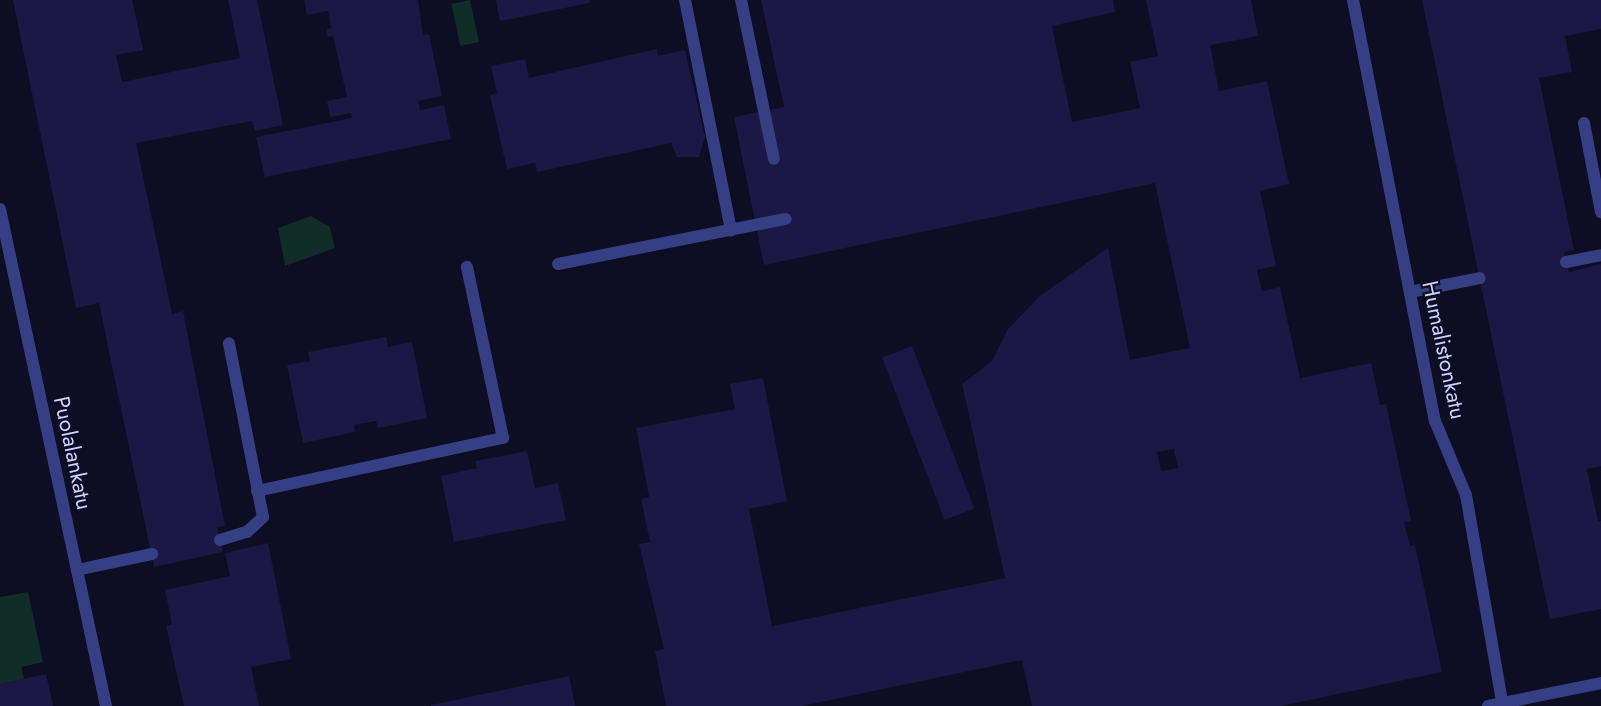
<!DOCTYPE html>
<style>
body{margin:0}
#map{position:relative;width:1601px;height:706px;overflow:hidden;background:#0d0d23;font-family:Jost,sans-serif}
div>[style]{position:absolute}
.green>*{inset:0;background:#102d28;transform-origin:0 0}
.building>*{inset:0;background:#1b1845;transform-origin:0 0}
.service>*{height:12px;margin:-6px;padding:0 6px;transform-origin:6px;border-radius:6px;background:#363f84}
.minor>*{height:12px;margin:-6px;padding:0 6px;transform-origin:6px;border-radius:6px;background:#363f84}
.tertiary>*{height:12px;margin:-6px;padding:0 6px;transform-origin:6px;border-radius:6px;background:#363f84}
span{translate:-50% -50%;white-space:nowrap;text-align:center;line-height:1.15;-webkit-text-stroke:4.5px #0d0d23;paint-order:stroke}
.street-label{font-size:22px;color:#cfd1ff}
</style>
<div id="map">
<div class="green">
<div style="left:470px;top:0;width:43px;height:19px;rotate:78deg"></div>
<div style="clip-path:polygon(311px 216px,330px 227px,335px 248px,285px 266px,278px 228px)"></div>
<div style="clip-path:polygon(28px 592px,43px 662px,21px 667px,24px 679px,0 684px,0 597px)"></div>
</div>
<div class="building">
<div style="clip-path:polygon(13px 0,132px 0,143px 50px,116px 55px,122px 82px,240px 58px,228px 0,257px 0,283px 125px,255px 131px,252px 121px,136px 143px,172px 314px,183px 311px,225px 526px,217px 527px,223px 552px,154px 567px,99px 303px,76px 308px)"></div>
<div style="clip-path:polygon(304px 0,418px 0,423px 35px,429px 34px,442px 96px,418px 101px,420px 110px,444px 105px,451px 139px,265px 177px,256px 137px,352px 118px,351px 113px,330px 117px,327px 101px,347px 97px,333px 36px,328px 37px,326px 29px,331px 28px,328px 11px,307px 15px)"></div>
<div style="clip-path:polygon(496px 0,589px 0,589px 3px,500px 21px)"></div>
<div style="clip-path:polygon(evenodd,761px 0,1113px 0,1115px 12px,1052px 26px,1072px 122px,1140px 108px,1130px 62px,1158px 56px,1146px 0,1251px 0,1258px 36px,1210px 45px,1219px 91px,1267px 81px,1289px 184px,1260px 191px,1276px 266px,1257px 270px,1262px 291px,1280px 287px,1300px 378px,1371px 363px,1380px 405px,1386px 404px,1411px 521px,1404px 522px,1410px 546px,1415px 545px,1442px 672px,1281px 706px,1032px 706px,1022px 660px,802px 706px,666px 706px,655px 651px,664px 649px,639px 544px,650px 542px,641px 499px,649px 497px,636px 428px,735px 409px,730px 384px,763px 378px,787px 501px,749px 509px,772px 626px,1005px 578px,962px 384px,992px 361px,1008px 329px,1040px 296px,1108px 248px,1130px 360px,1190px 348px,1155px 183px,764px 265px,734px 117px,784px 107px,761px 0,1174px 449px,1178px 468px,1161px 471px,1157px 452px,1174px 449px)"></div>
<div style="clip-path:polygon(1422px 0,1601px 0,1601px 29px,1565px 36px,1572px 72px,1539px 78px,1574px 250px,1564px 252px,1569px 272px,1601px 264px,1601px 466px,1587px 469px,1598px 521px,1601px 521px,1601px 609px,1550px 619px)"></div>
<div style="clip-path:polygon(657px 49px,658px 56px,685px 50px,705px 137px,699px 157px,677px 157px,671px 143px,537px 172px,535px 163px,507px 169px,490px 95px,497px 93px,491px 66px,525px 59px,529px 78px)"></div>
<div style="clip-path:polygon(386px 337px,388px 347px,412px 342px,427px 418px,378px 428px,376px 421px,354px 425px,355px 432px,303px 443px,287px 365px,310px 361px,308px 352px)"></div>
<div style="left:912px;top:346px;width:174px;height:32px;rotate:69deg"></div>
<div style="clip-path:polygon(527px 451px,535px 488px,558px 483px,566px 520px,454px 542px,441px 476px,477px 468px,475px 461px)"></div>
<div style="clip-path:polygon(268px 543px,291px 659px,251px 667px,259px 706px,184px 706px,166px 626px,172px 624px,165px 590px,230px 576px,225px 553px)"></div>
<div style="clip-path:polygon(46px 674px,53px 706px,0 706px,0 684px)"></div>
<div style="clip-path:polygon(569px 676px,575px 706px,431px 706px,431px 705px)"></div>
</div>
<div class="service">
<div style="left:685px;top:0;width:235px;rotate:78.7deg"></div>
<div style="left:741px;top:0;width:162px;rotate:78.3deg"></div>
<div style="left:1584px;top:123px;width:91px;rotate:79.2deg"></div>
<div style="left:1566px;top:262px;width:36px;rotate:-11deg"></div>
<div style="left:558px;top:264px;width:232px;rotate:-11.2deg"></div>
<div style="left:1410px;top:292px;width:71px;rotate:-11.3deg"></div>
<div style="left:257px;top:491px;width:252px;rotate:-12.2deg"></div>
<div style="left:503px;top:438px;width:175px;rotate:-101.9deg"></div>
<div style="left:220px;top:540px;width:28px;rotate:-17deg"></div>
<div style="left:247px;top:532px;width:22px;rotate:-43deg"></div>
<div style="left:263px;top:517px;width:177px;rotate:-101.1deg"></div>
<div style="left:77px;top:570px;width:77px;rotate:-12deg"></div>
</div>
<div class="minor">
<div style="left:0;top:209px;width:508px;rotate:77.96deg"></div>
</div>
<div class="tertiary">
<div style="left:1353px;top:0;width:429px;rotate:79deg"></div>
<div style="left:1435px;top:421px;width:80px;rotate:67.3deg"></div>
<div style="left:1466px;top:495px;width:214px;rotate:80.1deg"></div>
<div style="left:1488px;top:706px;width:115px;rotate:-11.5deg"></div>
</div>
<div class="street-label">
<span style="left:1444px;top:350px;rotate:78deg">Humalistonkatu</span>
<span style="left:73px;top:453px;rotate:78deg">Puolalankatu</span>
</div>
</div>
